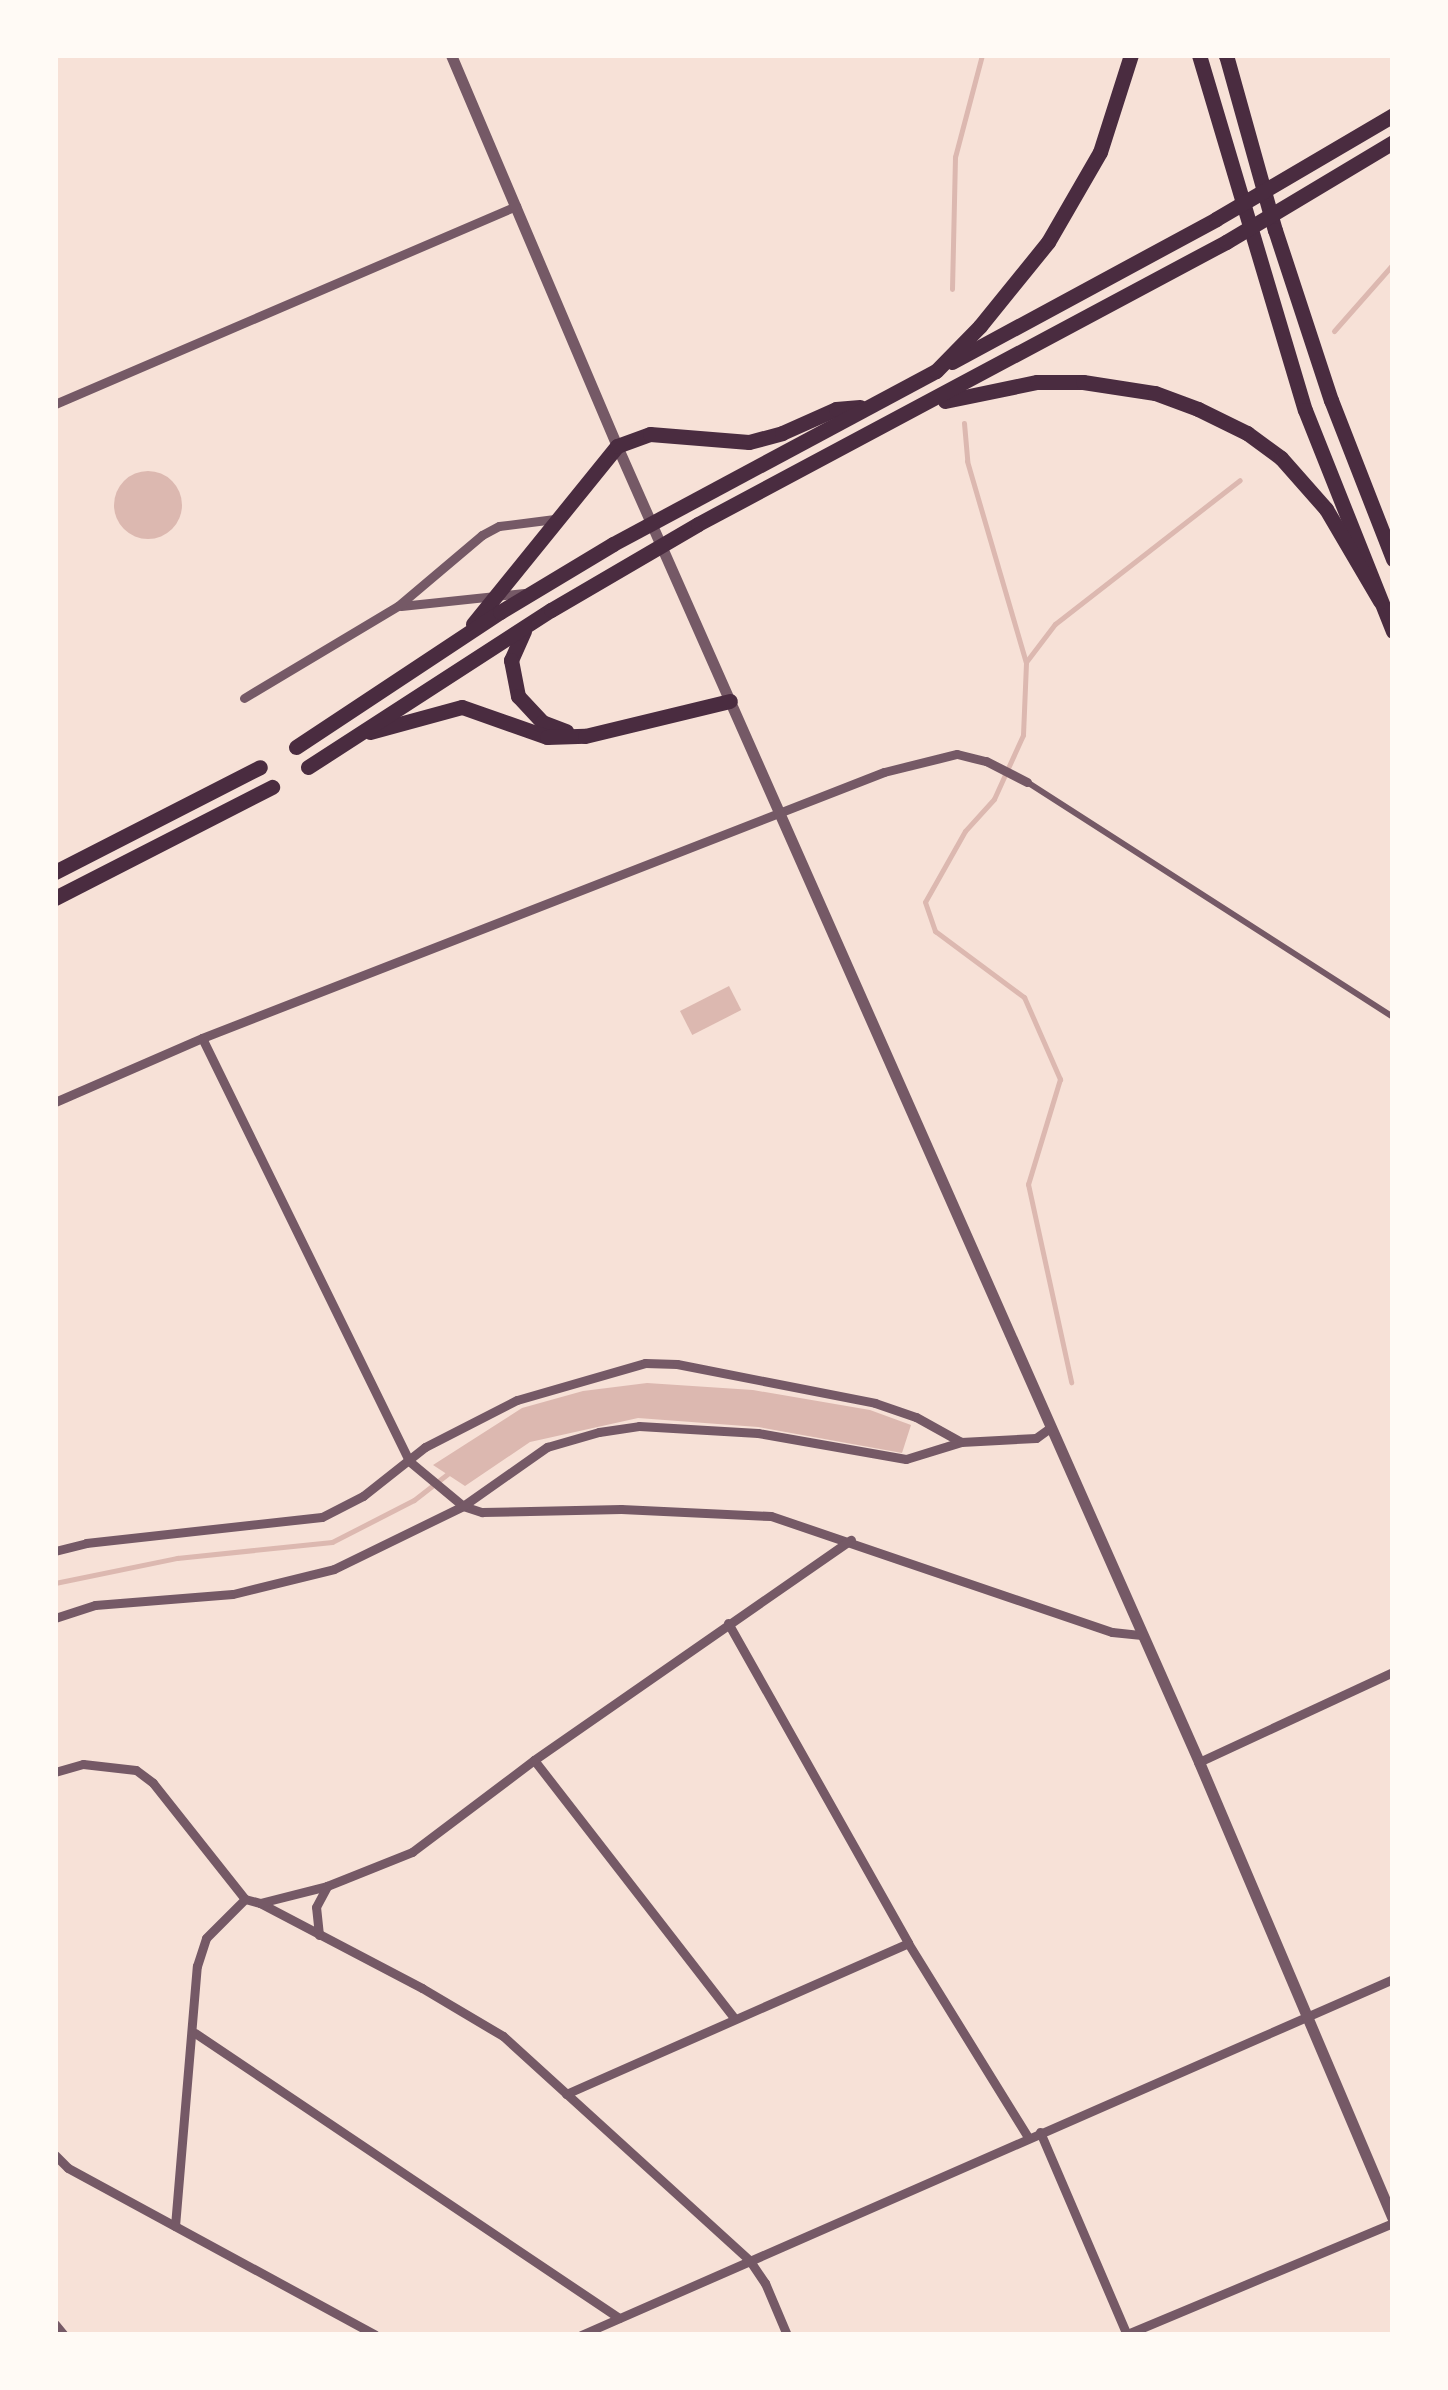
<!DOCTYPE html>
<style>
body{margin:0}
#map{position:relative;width:1448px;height:2390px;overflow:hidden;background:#f7e1d7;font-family:Arial,sans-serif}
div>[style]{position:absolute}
.water>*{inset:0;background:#dcb8b0;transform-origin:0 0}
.round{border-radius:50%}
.stream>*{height:5px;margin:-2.5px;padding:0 2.5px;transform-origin:2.5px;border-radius:2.5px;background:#dcb8b0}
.pedestrian>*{height:6px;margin:-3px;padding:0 3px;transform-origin:3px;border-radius:3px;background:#755966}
.minor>*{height:9px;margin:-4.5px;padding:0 4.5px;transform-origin:4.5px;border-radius:4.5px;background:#755966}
.tertiary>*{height:11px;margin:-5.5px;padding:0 5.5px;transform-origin:5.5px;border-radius:5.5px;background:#755966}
.primary>*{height:15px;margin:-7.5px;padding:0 7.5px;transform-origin:7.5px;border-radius:7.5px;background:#4a2c40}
.trunk>*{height:15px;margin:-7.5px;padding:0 7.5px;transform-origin:7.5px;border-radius:7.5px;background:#4a2c40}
span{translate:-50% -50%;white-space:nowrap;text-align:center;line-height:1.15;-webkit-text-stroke:10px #fffaf5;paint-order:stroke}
.frame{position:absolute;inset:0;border:58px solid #fffaf5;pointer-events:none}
</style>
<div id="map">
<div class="water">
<div class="round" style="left:114px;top:471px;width:68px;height:68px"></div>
<div style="left:729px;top:986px;width:27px;height:55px;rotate:63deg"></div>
<div style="clip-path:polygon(647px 1383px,753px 1390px,870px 1410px,911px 1425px,902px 1453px,758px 1427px,638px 1418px,530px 1442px,465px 1486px,433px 1465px,522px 1408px,583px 1391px)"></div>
</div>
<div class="stream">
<div style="left:952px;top:289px;width:132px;rotate:-88.7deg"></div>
<div style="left:955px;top:157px;width:106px;rotate:-75.2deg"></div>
<div style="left:1334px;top:331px;width:89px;rotate:-48.6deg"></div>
<div style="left:964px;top:423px;width:38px;rotate:85deg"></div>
<div style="left:967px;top:461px;width:210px;rotate:73.7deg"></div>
<div style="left:1026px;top:663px;width:72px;rotate:92.4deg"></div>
<div style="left:1023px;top:735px;width:70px;rotate:114.4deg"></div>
<div style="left:994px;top:799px;width:43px;rotate:132.2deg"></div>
<div style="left:965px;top:831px;width:81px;rotate:119.4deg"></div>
<div style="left:925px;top:902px;width:31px;rotate:71deg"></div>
<div style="left:935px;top:931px;width:111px;rotate:36.6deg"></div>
<div style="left:1024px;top:997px;width:90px;rotate:66.3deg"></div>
<div style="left:1060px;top:1079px;width:110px;rotate:106.9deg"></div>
<div style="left:1028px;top:1184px;width:203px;rotate:77.7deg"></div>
<div style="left:1026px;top:662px;width:48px;rotate:-52.7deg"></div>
<div style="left:1055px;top:624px;width:234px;rotate:-37.9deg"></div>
<div style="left:55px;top:1583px;width:125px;rotate:-11.6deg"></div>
<div style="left:177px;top:1558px;width:156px;rotate:-5.9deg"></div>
<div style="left:332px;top:1542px;width:92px;rotate:-27.1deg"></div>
<div style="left:414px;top:1500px;width:46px;rotate:-37.9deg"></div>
</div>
<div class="pedestrian">
<div style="left:1027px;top:782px;width:435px;rotate:32.7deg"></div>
</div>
<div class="minor">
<div style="left:55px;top:404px;width:502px;rotate:-23.24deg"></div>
<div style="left:401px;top:606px;width:124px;rotate:-6deg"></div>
<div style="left:244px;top:698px;width:179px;rotate:-30.9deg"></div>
<div style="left:398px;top:606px;width:110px;rotate:-40.2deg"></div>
<div style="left:482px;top:535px;width:19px;rotate:-28deg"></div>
<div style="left:499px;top:526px;width:56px;rotate:-7.1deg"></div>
<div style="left:202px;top:1038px;width:471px;rotate:63.9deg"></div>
<div style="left:409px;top:1461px;width:70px;rotate:39.8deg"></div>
<div style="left:463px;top:1506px;width:20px;rotate:18deg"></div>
<div style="left:482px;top:1512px;width:139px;rotate:-1.2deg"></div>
<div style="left:621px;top:1509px;width:150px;rotate:2.7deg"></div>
<div style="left:771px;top:1516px;width:360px;rotate:18.8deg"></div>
<div style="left:1112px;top:1632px;width:30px;rotate:6deg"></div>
<div style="left:55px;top:1102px;width:160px;rotate:-23.5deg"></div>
<div style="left:202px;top:1038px;width:732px;rotate:-21.31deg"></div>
<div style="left:884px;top:772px;width:75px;rotate:-13.9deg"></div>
<div style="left:957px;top:754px;width:30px;rotate:14deg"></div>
<div style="left:986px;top:761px;width:46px;rotate:27.1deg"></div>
<div style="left:55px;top:1551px;width:32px;rotate:-14deg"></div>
<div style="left:86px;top:1543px;width:237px;rotate:-6.3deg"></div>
<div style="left:322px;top:1517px;width:46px;rotate:-27.1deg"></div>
<div style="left:363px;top:1496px;width:79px;rotate:-38.3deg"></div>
<div style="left:425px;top:1447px;width:103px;rotate:-27.1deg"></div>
<div style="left:517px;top:1400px;width:133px;rotate:-16.1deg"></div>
<div style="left:645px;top:1363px;width:32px;rotate:2deg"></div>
<div style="left:677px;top:1364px;width:202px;rotate:11.1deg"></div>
<div style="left:875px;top:1403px;width:43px;rotate:18.9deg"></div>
<div style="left:916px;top:1417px;width:51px;rotate:29.1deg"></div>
<div style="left:55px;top:1618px;width:42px;rotate:-18deg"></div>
<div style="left:95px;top:1605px;width:138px;rotate:-4.6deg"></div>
<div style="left:233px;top:1594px;width:104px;rotate:-13.9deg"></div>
<div style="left:334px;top:1569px;width:144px;rotate:-26deg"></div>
<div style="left:463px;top:1506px;width:103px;rotate:-35.1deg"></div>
<div style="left:547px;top:1447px;width:54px;rotate:-16.1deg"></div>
<div style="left:599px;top:1432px;width:40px;rotate:-8.5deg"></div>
<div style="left:639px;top:1426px;width:119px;rotate:3.4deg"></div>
<div style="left:758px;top:1433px;width:150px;rotate:10deg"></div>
<div style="left:906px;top:1459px;width:58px;rotate:-17.2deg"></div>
<div style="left:961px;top:1442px;width:75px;rotate:-3.1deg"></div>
<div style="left:1036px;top:1438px;width:19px;rotate:-36deg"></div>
<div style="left:728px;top:1623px;width:367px;rotate:60.6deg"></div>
<div style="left:908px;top:1943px;width:228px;rotate:58.3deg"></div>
<div style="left:534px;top:1760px;width:325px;rotate:52.2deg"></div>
<div style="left:1199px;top:1762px;width:214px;rotate:-24.9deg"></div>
<div style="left:55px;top:1772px;width:29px;rotate:-16deg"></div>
<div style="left:83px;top:1764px;width:53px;rotate:6.5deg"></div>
<div style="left:136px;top:1770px;width:21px;rotate:37deg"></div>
<div style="left:153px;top:1783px;width:148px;rotate:51.6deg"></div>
<div style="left:245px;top:1899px;width:16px;rotate:15deg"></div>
<div style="left:260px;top:1903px;width:183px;rotate:27.7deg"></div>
<div style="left:422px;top:1988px;width:94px;rotate:30.7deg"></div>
<div style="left:503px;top:2036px;width:334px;rotate:42.3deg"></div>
<div style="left:750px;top:2261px;width:27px;rotate:56deg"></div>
<div style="left:765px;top:2283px;width:56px;rotate:67.1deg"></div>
<div style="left:260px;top:1903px;width:69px;rotate:-14.2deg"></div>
<div style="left:327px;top:1886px;width:92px;rotate:-21.8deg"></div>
<div style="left:412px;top:1852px;width:153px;rotate:-37deg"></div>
<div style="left:534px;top:1760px;width:386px;rotate:-34.8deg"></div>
<div style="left:319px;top:1935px;width:28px;rotate:-96deg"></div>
<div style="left:316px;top:1907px;width:24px;rotate:-62deg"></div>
<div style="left:195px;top:2033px;width:511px;rotate:33.91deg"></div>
<div style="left:566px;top:2094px;width:374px;rotate:-23.8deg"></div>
<div style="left:1040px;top:2132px;width:221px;rotate:66.8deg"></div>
<div style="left:55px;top:2155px;width:18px;rotate:45deg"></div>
<div style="left:68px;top:2168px;width:349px;rotate:28.5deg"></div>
<div style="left:175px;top:2226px;width:261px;rotate:-85.2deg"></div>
<div style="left:197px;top:1966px;width:29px;rotate:-72deg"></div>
<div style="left:206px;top:1938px;width:55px;rotate:-45deg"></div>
<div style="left:55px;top:2324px;width:14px;rotate:51deg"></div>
<div style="left:581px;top:2335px;width:887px;rotate:-23.67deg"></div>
<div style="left:1125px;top:2335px;width:290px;rotate:-22.7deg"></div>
</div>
<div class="tertiary">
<div style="left:451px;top:55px;width:425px;rotate:67deg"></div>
<div style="left:617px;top:446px;width:1439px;rotate:66.14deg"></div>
<div style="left:1199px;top:1762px;width:496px;rotate:67deg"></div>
</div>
<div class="primary">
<div style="left:1199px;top:55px;width:370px;rotate:73.4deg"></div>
<div style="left:1305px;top:410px;width:238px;rotate:68.3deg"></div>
<div style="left:1226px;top:55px;width:182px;rotate:74.4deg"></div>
<div style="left:1275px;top:230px;width:179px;rotate:71.8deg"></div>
<div style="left:1331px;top:400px;width:171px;rotate:68.7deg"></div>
</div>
<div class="trunk">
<div style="left:1226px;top:55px;width:1px;rotate:90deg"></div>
<div style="left:952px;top:362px;width:300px;rotate:-28.4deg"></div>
<div style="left:1216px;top:219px;width:205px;rotate:-30.4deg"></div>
<div style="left:945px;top:401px;width:94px;rotate:-11.7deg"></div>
<div style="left:1037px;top:382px;width:46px"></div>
<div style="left:1083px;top:382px;width:73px;rotate:8.7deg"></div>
<div style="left:1155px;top:393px;width:46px;rotate:20.4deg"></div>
<div style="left:1198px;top:409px;width:55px;rotate:26.1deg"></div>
<div style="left:1247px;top:433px;width:42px;rotate:36.3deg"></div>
<div style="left:1281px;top:458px;width:68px;rotate:48.6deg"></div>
<div style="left:1326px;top:509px;width:107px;rotate:59.6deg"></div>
<div style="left:473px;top:624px;width:229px;rotate:-51deg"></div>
<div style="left:617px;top:446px;width:35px;rotate:-20deg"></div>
<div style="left:650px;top:434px;width:99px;rotate:4.6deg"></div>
<div style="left:749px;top:442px;width:34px;rotate:-15deg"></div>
<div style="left:782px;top:433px;width:59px;rotate:-24deg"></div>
<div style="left:836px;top:409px;width:24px;rotate:-5deg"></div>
<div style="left:524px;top:631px;width:32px;rotate:114deg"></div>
<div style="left:511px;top:660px;width:37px;rotate:79deg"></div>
<div style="left:518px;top:696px;width:35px;rotate:47deg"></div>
<div style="left:542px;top:722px;width:26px;rotate:21deg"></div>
<div style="left:370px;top:732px;width:95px;rotate:-15.2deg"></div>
<div style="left:462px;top:707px;width:90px;rotate:19.4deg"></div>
<div style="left:547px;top:737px;width:38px;rotate:-2deg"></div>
<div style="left:585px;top:736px;width:149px;rotate:-13.6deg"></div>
<div style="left:296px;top:747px;width:245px;rotate:-33.5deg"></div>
<div style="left:500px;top:612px;width:132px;rotate:-31deg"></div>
<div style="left:613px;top:544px;width:366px;rotate:-28.2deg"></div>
<div style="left:936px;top:371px;width:63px;rotate:-45.6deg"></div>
<div style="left:980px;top:326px;width:108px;rotate:-51deg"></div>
<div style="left:1048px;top:242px;width:104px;rotate:-60deg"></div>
<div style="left:1100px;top:152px;width:102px;rotate:-72.3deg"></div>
<div style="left:308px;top:767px;width:289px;rotate:-32.9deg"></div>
<div style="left:551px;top:610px;width:170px;rotate:-30.3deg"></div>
<div style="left:698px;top:524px;width:599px;rotate:-28.11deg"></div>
<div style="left:1226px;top:242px;width:195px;rotate:-30.9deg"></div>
<div style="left:55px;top:872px;width:230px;rotate:-27.1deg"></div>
<div style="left:55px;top:898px;width:244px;rotate:-27.1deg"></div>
</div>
<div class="frame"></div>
</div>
